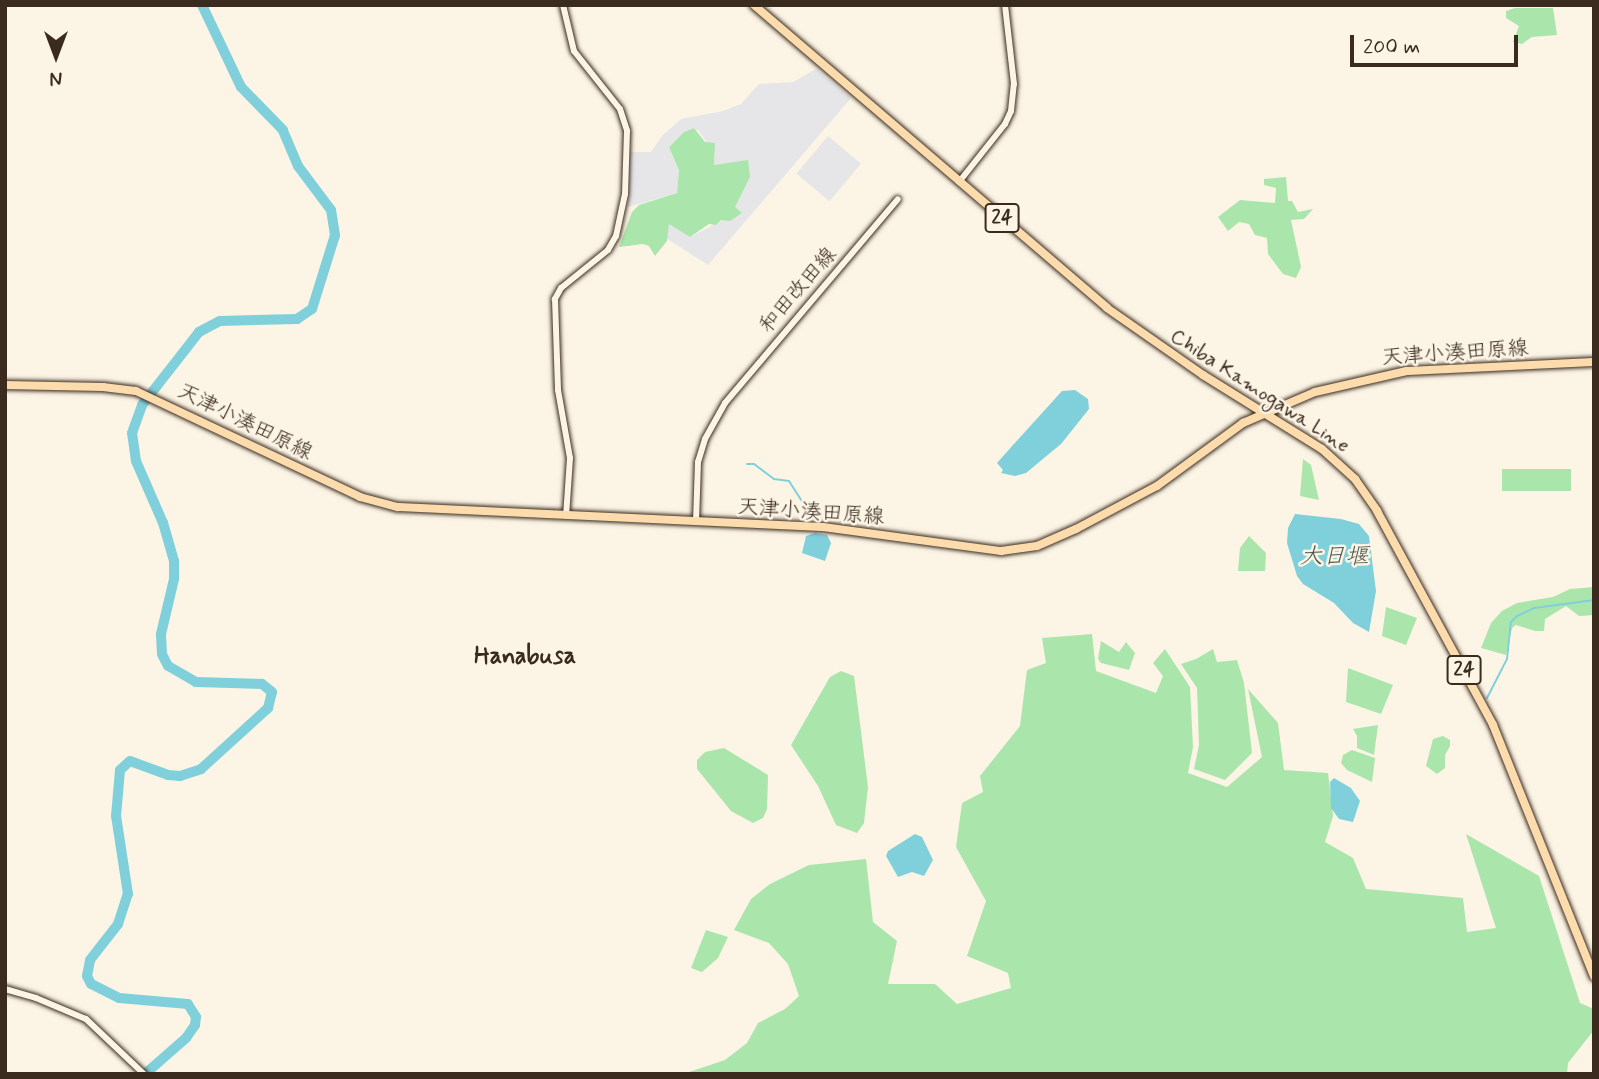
<!DOCTYPE html>
<meta charset="utf-8">
<style>
body{margin:0}
#map{position:relative;width:1599px;height:1079px;overflow:hidden;background:#fcf5e5;font-family:Mynerve,"Klee One",sans-serif}
div>[style]{position:absolute}
.built>*{inset:0;background:#e6e6e9;transform-origin:0 0}
.green>*{inset:0;background:#aae5ab;transform-origin:0 0}
.water>*{inset:0;background:#80d0dc}
.stream>*{height:2px;margin:-1px;padding:0 1px;transform-origin:1px;border-radius:1px;background:#80d0dc}
.river>*{height:10px;margin:-5px;padding:0 5px;transform-origin:5px;border-radius:5px;background:#80d0dc}
.roads{filter:drop-shadow(0 0 2px #3b2a1e) drop-shadow(0 0 2px #3b2a1e)}
.minor>*{height:6px;margin:-3px;padding:0 3px;transform-origin:3px;border-radius:3px;background:#fcf5e5}
.major>*{height:8px;margin:-4px;padding:0 4px;transform-origin:4px;border-radius:4px;background:#fcdcac}
span{translate:-50% -50%;white-space:nowrap;text-align:center;line-height:1.15;-webkit-text-stroke:5px #fcf5e5;paint-order:stroke}
.shield-label span{padding:2px 5px;background:#fcf5e5;border:2px solid;border-radius:5px;-webkit-text-stroke-width:0}
.shield-label{font-size:19px;color:#3b2a1e;font-weight:700}
.street-label{font-size:21px;color:#3b2a1e}
.water-label{font-size:23px;color:#4c544e;font-style:italic}
.quarter-label{font-size:24px;color:#3b2a1e;font-weight:700}
.frame{position:absolute;inset:0;border:7px solid #3b2a1e;pointer-events:none}
.north{position:absolute;left:21px;top:21px;width:70px;height:70px;-webkit-text-stroke:5px #fcf5e5;paint-order:stroke;rotate:180deg;font-size:19px;font-weight:700;line-height:28px;text-align:center;color:#3b2a1e}
.north::after{content:'';display:block;margin:auto;width:24px;height:32px;background:#3b2a1e;clip-path:polygon(50% 0,100% 100%,50% 72%,0 100%)}
.scale{position:absolute;left:1350px;top:35px;width:168px;height:32px;box-sizing:border-box;border:4px solid #3b2a1e;border-top:0;padding-left:9px;font-size:21px;line-height:24px;white-space:nowrap;color:#3b2a1e;-webkit-text-stroke:5px #fcf5e5;paint-order:stroke}
</style>
<div id="map">
<div class="built">
<div style="clip-path:polygon(816px 69px,851px 98px,708px 265px,666px 238px,669px 223px,690px 237px,725px 219px,750px 177px,713px 165px,715px 155px,699px 131px,694px 128px,684px 132px,669px 147px,679px 170px,677px 193px,628px 207px,630px 152px,651px 152px,662px 136px,681px 119px,723px 111px,741px 104px,759px 84px,793px 82px)"></div>
<div style="left:828px;top:136px;width:43px;height:49px;rotate:40deg"></div>
</div>
<div class="green">
<div style="clip-path:polygon(1515px 8px,1553px 8px,1557px 35px,1532px 37px,1522px 44px,1513px 42px,1519px 26px,1506px 18px,1506px 11px)"></div>
<div style="clip-path:polygon(694px 128px,705px 142px,715px 143px,714px 165px,748px 160px,750px 177px,735px 207px,742px 213px,730px 221px,721px 220px,716px 225px,709px 224px,690px 237px,669px 224px,667px 241px,655px 256px,649px 246px,643px 244px,619px 247px,632px 212px,639px 205px,677px 193px,679px 170px,669px 147px,684px 132px)"></div>
<div style="clip-path:polygon(1286px 177px,1288px 201px,1292px 201px,1298px 212px,1313px 209px,1304px 219px,1291px 220px,1301px 267px,1296px 278px,1283px 274px,1268px 254px,1267px 238px,1255px 235px,1249px 224px,1239px 222px,1228px 231px,1218px 217px,1240px 200px,1275px 203px,1276px 188px,1264px 185px,1264px 179px)"></div>
<div style="clip-path:polygon(1303px 459px,1311px 465px,1319px 500px,1300px 496px)"></div>
<div style="left:1571px;top:469px;width:22px;height:69px;rotate:90deg"></div>
<div style="clip-path:polygon(1249px 536px,1266px 553px,1265px 571px,1238px 571px,1240px 548px)"></div>
<div style="clip-path:polygon(1594px 587px,1594px 615px,1579px 616px,1566px 606px,1545px 619px,1544px 631px,1535px 631px,1516px 625px,1512px 628px,1506px 655px,1481px 648px,1491px 623px,1502px 611px,1517px 603px,1553px 597px,1570px 589px)"></div>
<div style="clip-path:polygon(1386px 607px,1417px 618px,1406px 645px,1382px 636px)"></div>
<div style="clip-path:polygon(1092px 634px,1096px 671px,1156px 693px,1163px 676px,1153px 663px,1165px 649px,1190px 687px,1193px 747px,1188px 773px,1227px 787px,1262px 757px,1248px 689px,1278px 723px,1284px 770px,1328px 773px,1333px 816px,1325px 842px,1353px 858px,1366px 889px,1463px 898px,1467px 932px,1496px 928px,1466px 834px,1539px 876px,1580px 1003px,1594px 1009px,1594px 1030px,1568px 1063px,1567px 1074px,683px 1074px,725px 1060px,747px 1043px,758px 1023px,785px 1009px,799px 996px,788px 964px,769px 943px,734px 930px,751px 899px,770px 884px,809px 865px,866px 859px,873px 922px,897px 941px,888px 984px,935px 984px,957px 1004px,1011px 988px,1008px 973px,967px 956px,986px 901px,956px 847px,962px 803px,983px 792px,980px 776px,1020px 726px,1027px 670px,1046px 663px,1042px 638px)"></div>
<div style="clip-path:polygon(1101px 641px,1119px 652px,1126px 642px,1135px 653px,1129px 670px,1101px 663px,1098px 659px)"></div>
<div style="clip-path:polygon(1213px 649px,1217px 662px,1237px 660px,1244px 683px,1252px 753px,1225px 780px,1194px 769px,1199px 745px,1197px 688px,1181px 664px,1196px 659px)"></div>
<div style="clip-path:polygon(1348px 668px,1393px 685px,1381px 714px,1346px 702px)"></div>
<div style="clip-path:polygon(841px 671px,854px 676px,868px 787px,864px 823px,857px 833px,836px 825px,818px 786px,791px 745px,830px 677px)"></div>
<div style="clip-path:polygon(1378px 725px,1374px 755px,1357px 748px,1357px 736px,1353px 729px)"></div>
<div style="clip-path:polygon(1443px 736px,1450px 740px,1450px 746px,1445px 755px,1445px 768px,1437px 774px,1426px 766px,1433px 739px)"></div>
<div style="clip-path:polygon(724px 748px,768px 775px,767px 809px,763px 818px,753px 823px,731px 811px,697px 769px,697px 760px,705px 752px)"></div>
<div style="clip-path:polygon(1352px 750px,1375px 758px,1372px 782px,1347px 770px,1341px 763px,1343px 755px)"></div>
<div style="clip-path:polygon(706px 930px,728px 937px,718px 958px,702px 972px,691px 968px)"></div>
</div>
<div class="water">
<div style="clip-path:polygon(1075px 390px,1088px 399px,1089px 409px,1061px 444px,1026px 473px,1015px 476px,1001px 473px,1003px 470px,997px 463px,1013px 445px,1062px 391px)"></div>
<div style="clip-path:polygon(1295px 514px,1341px 519px,1359px 524px,1369px 536px,1376px 591px,1369px 632px,1353px 623px,1334px 603px,1303px 584px,1297px 576px,1287px 543px,1288px 528px)"></div>
<div style="clip-path:polygon(815px 533px,827px 535px,831px 543px,825px 561px,802px 553px,806px 536px)"></div>
<div style="clip-path:polygon(1334px 778px,1351px 788px,1360px 801px,1353px 822px,1339px 819px,1331px 808px,1330px 782px)"></div>
<div style="clip-path:polygon(915px 834px,922px 837px,933px 860px,924px 876px,912px 872px,898px 877px,886px 856px,888px 851px)"></div>
</div>
<div class="stream">
<div style="left:747px;top:464px;width:7px"></div>
<div style="left:754px;top:464px;width:25px;rotate:37deg"></div>
<div style="left:774px;top:479px;width:15px;rotate:8deg"></div>
<div style="left:789px;top:481px;width:43px;rotate:57.4deg"></div>
<div style="left:1487px;top:698px;width:44px;rotate:-62.9deg"></div>
<div style="left:1507px;top:659px;width:37px;rotate:-84deg"></div>
<div style="left:1511px;top:622px;width:8px;rotate:-45deg"></div>
<div style="left:1517px;top:616px;width:19px;rotate:-25deg"></div>
<div style="left:1534px;top:608px;width:61px;rotate:-7.6deg"></div>
</div>
<div class="river">
<div style="left:145px;top:1074px;width:55px;rotate:-41.3deg"></div>
<div style="left:186px;top:1038px;width:16px;rotate:-55deg"></div>
<div style="left:195px;top:1025px;width:8px;rotate:-83deg"></div>
<div style="left:196px;top:1017px;width:15px;rotate:-122deg"></div>
<div style="left:188px;top:1004px;width:69px;rotate:-175deg"></div>
<div style="left:119px;top:998px;width:31px;rotate:-153deg"></div>
<div style="left:91px;top:984px;width:9px;rotate:-117deg"></div>
<div style="left:87px;top:976px;width:16px;rotate:-79deg"></div>
<div style="left:90px;top:960px;width:46px;rotate:-52.1deg"></div>
<div style="left:118px;top:924px;width:32px;rotate:-72deg"></div>
<div style="left:128px;top:894px;width:79px;rotate:-98.7deg"></div>
<div style="left:116px;top:816px;width:46px;rotate:-85deg"></div>
<div style="left:120px;top:770px;width:13px;rotate:-42deg"></div>
<div style="left:130px;top:761px;width:40px;rotate:20.2deg"></div>
<div style="left:168px;top:775px;width:12px;rotate:5deg"></div>
<div style="left:180px;top:776px;width:22px;rotate:-18deg"></div>
<div style="left:201px;top:769px;width:91px;rotate:-42.3deg"></div>
<div style="left:268px;top:708px;width:16px;rotate:-76deg"></div>
<div style="left:272px;top:692px;width:13px;rotate:-141deg"></div>
<div style="left:262px;top:684px;width:66px;rotate:-178.3deg"></div>
<div style="left:196px;top:682px;width:32px;rotate:-150deg"></div>
<div style="left:168px;top:666px;width:13px;rotate:-117deg"></div>
<div style="left:162px;top:654px;width:20px;rotate:-93deg"></div>
<div style="left:161px;top:634px;width:57px;rotate:-76.7deg"></div>
<div style="left:174px;top:579px;width:18px;rotate:-90deg"></div>
<div style="left:174px;top:561px;width:40px;rotate:-106deg"></div>
<div style="left:163px;top:523px;width:68px;rotate:-113.5deg"></div>
<div style="left:136px;top:461px;width:28px;rotate:-98deg"></div>
<div style="left:132px;top:433px;width:30px;rotate:-70deg"></div>
<div style="left:142px;top:405px;width:93px;rotate:-52deg"></div>
<div style="left:199px;top:332px;width:24px;rotate:-28deg"></div>
<div style="left:220px;top:321px;width:77px;rotate:-1.5deg"></div>
<div style="left:297px;top:319px;width:18px;rotate:-34deg"></div>
<div style="left:312px;top:309px;width:77px;rotate:-72.7deg"></div>
<div style="left:335px;top:235px;width:25px;rotate:-99deg"></div>
<div style="left:331px;top:210px;width:55px;rotate:-126.9deg"></div>
<div style="left:298px;top:166px;width:39px;rotate:-113deg"></div>
<div style="left:283px;top:130px;width:60px;rotate:-134.3deg"></div>
<div style="left:241px;top:87px;width:91px;rotate:-115.4deg"></div>
</div>
<div class="roads">
<div class="minor">
<div style="left:563px;top:5px;width:47px;rotate:76.6deg"></div>
<div style="left:574px;top:51px;width:74px;rotate:51.6deg"></div>
<div style="left:620px;top:109px;width:23px;rotate:72deg"></div>
<div style="left:627px;top:131px;width:63px;rotate:91.8deg"></div>
<div style="left:625px;top:194px;width:43px;rotate:102.1deg"></div>
<div style="left:616px;top:236px;width:16px;rotate:120deg"></div>
<div style="left:608px;top:250px;width:60px;rotate:141deg"></div>
<div style="left:561px;top:288px;width:13px;rotate:119deg"></div>
<div style="left:555px;top:299px;width:91px;rotate:88.1deg"></div>
<div style="left:558px;top:390px;width:69px;rotate:80deg"></div>
<div style="left:570px;top:458px;width:58px;rotate:93.9deg"></div>
<div style="left:959px;top:182px;width:74px;rotate:-51.6deg"></div>
<div style="left:1005px;top:124px;width:14px;rotate:-65deg"></div>
<div style="left:1011px;top:111px;width:27px;rotate:-84deg"></div>
<div style="left:1014px;top:84px;width:80px;rotate:-96.5deg"></div>
<div style="left:696px;top:522px;width:60px;rotate:-88.1deg"></div>
<div style="left:698px;top:462px;width:24px;rotate:-73deg"></div>
<div style="left:705px;top:439px;width:41px;rotate:-60.9deg"></div>
<div style="left:725px;top:403px;width:267px;rotate:-49.7deg"></div>
<div style="left:5px;top:989px;width:32px;rotate:16deg"></div>
<div style="left:36px;top:998px;width:54px;rotate:22.8deg"></div>
<div style="left:86px;top:1019px;width:80px;rotate:43.5deg"></div>
</div>
<div class="major">
<div style="left:754px;top:5px;width:465px;rotate:40.6deg"></div>
<div style="left:1107px;top:308px;width:117px;rotate:34.9deg"></div>
<div style="left:1203px;top:375px;width:140px;rotate:31.9deg"></div>
<div style="left:1322px;top:449px;width:45px;rotate:42.3deg"></div>
<div style="left:1355px;top:479px;width:39px;rotate:55deg"></div>
<div style="left:1377px;top:511px;width:243px;rotate:61.5deg"></div>
<div style="left:1493px;top:725px;width:271px;rotate:68.1deg"></div>
<div style="left:5px;top:385px;width:98px;rotate:1.2deg"></div>
<div style="left:103px;top:387px;width:33px;rotate:7deg"></div>
<div style="left:136px;top:391px;width:248px;rotate:25.3deg"></div>
<div style="left:360px;top:497px;width:39px;rotate:15deg"></div>
<div style="left:398px;top:507px;width:425px;rotate:2.7deg"></div>
<div style="left:823px;top:527px;width:180px;rotate:7.7deg"></div>
<div style="left:1001px;top:551px;width:36px;rotate:-8deg"></div>
<div style="left:1037px;top:546px;width:43px;rotate:-23.6deg"></div>
<div style="left:1076px;top:529px;width:92px;rotate:-28deg"></div>
<div style="left:1157px;top:486px;width:107px;rotate:-36.2deg"></div>
<div style="left:1243px;top:423px;width:78px;rotate:-23.3deg"></div>
<div style="left:1315px;top:392px;width:94px;rotate:-12.9deg"></div>
<div style="left:1407px;top:371px;width:187px;rotate:-2.8deg"></div>
</div>
</div>
<div class="shield-label">
<span style="left:1002px;top:218px">24</span>
<span style="left:1464px;top:670px">24</span>
</div>
<div class="street-label">
<span style="left:798px;top:290px;rotate:-49deg">和田改田線</span>
<span style="left:1455px;top:353px;rotate:-4deg">天津小湊田原線</span>
<span style="left:1260px;top:391px;rotate:33deg">Chiba Kamogawa Line</span>
<span style="left:245px;top:422px;rotate:26deg">天津小湊田原線</span>
<span style="left:811px;top:512px;rotate:4deg">天津小湊田原線</span>
</div>
<div class="water-label">
<span style="left:1334px;top:557px">大日堰</span>
</div>
<div class="quarter-label">
<span style="left:525px;top:657px">Hanabusa</span>
</div>
<div class="frame"></div>
<div class="north">N</div>
<div class="scale">200 m</div>
</div>
